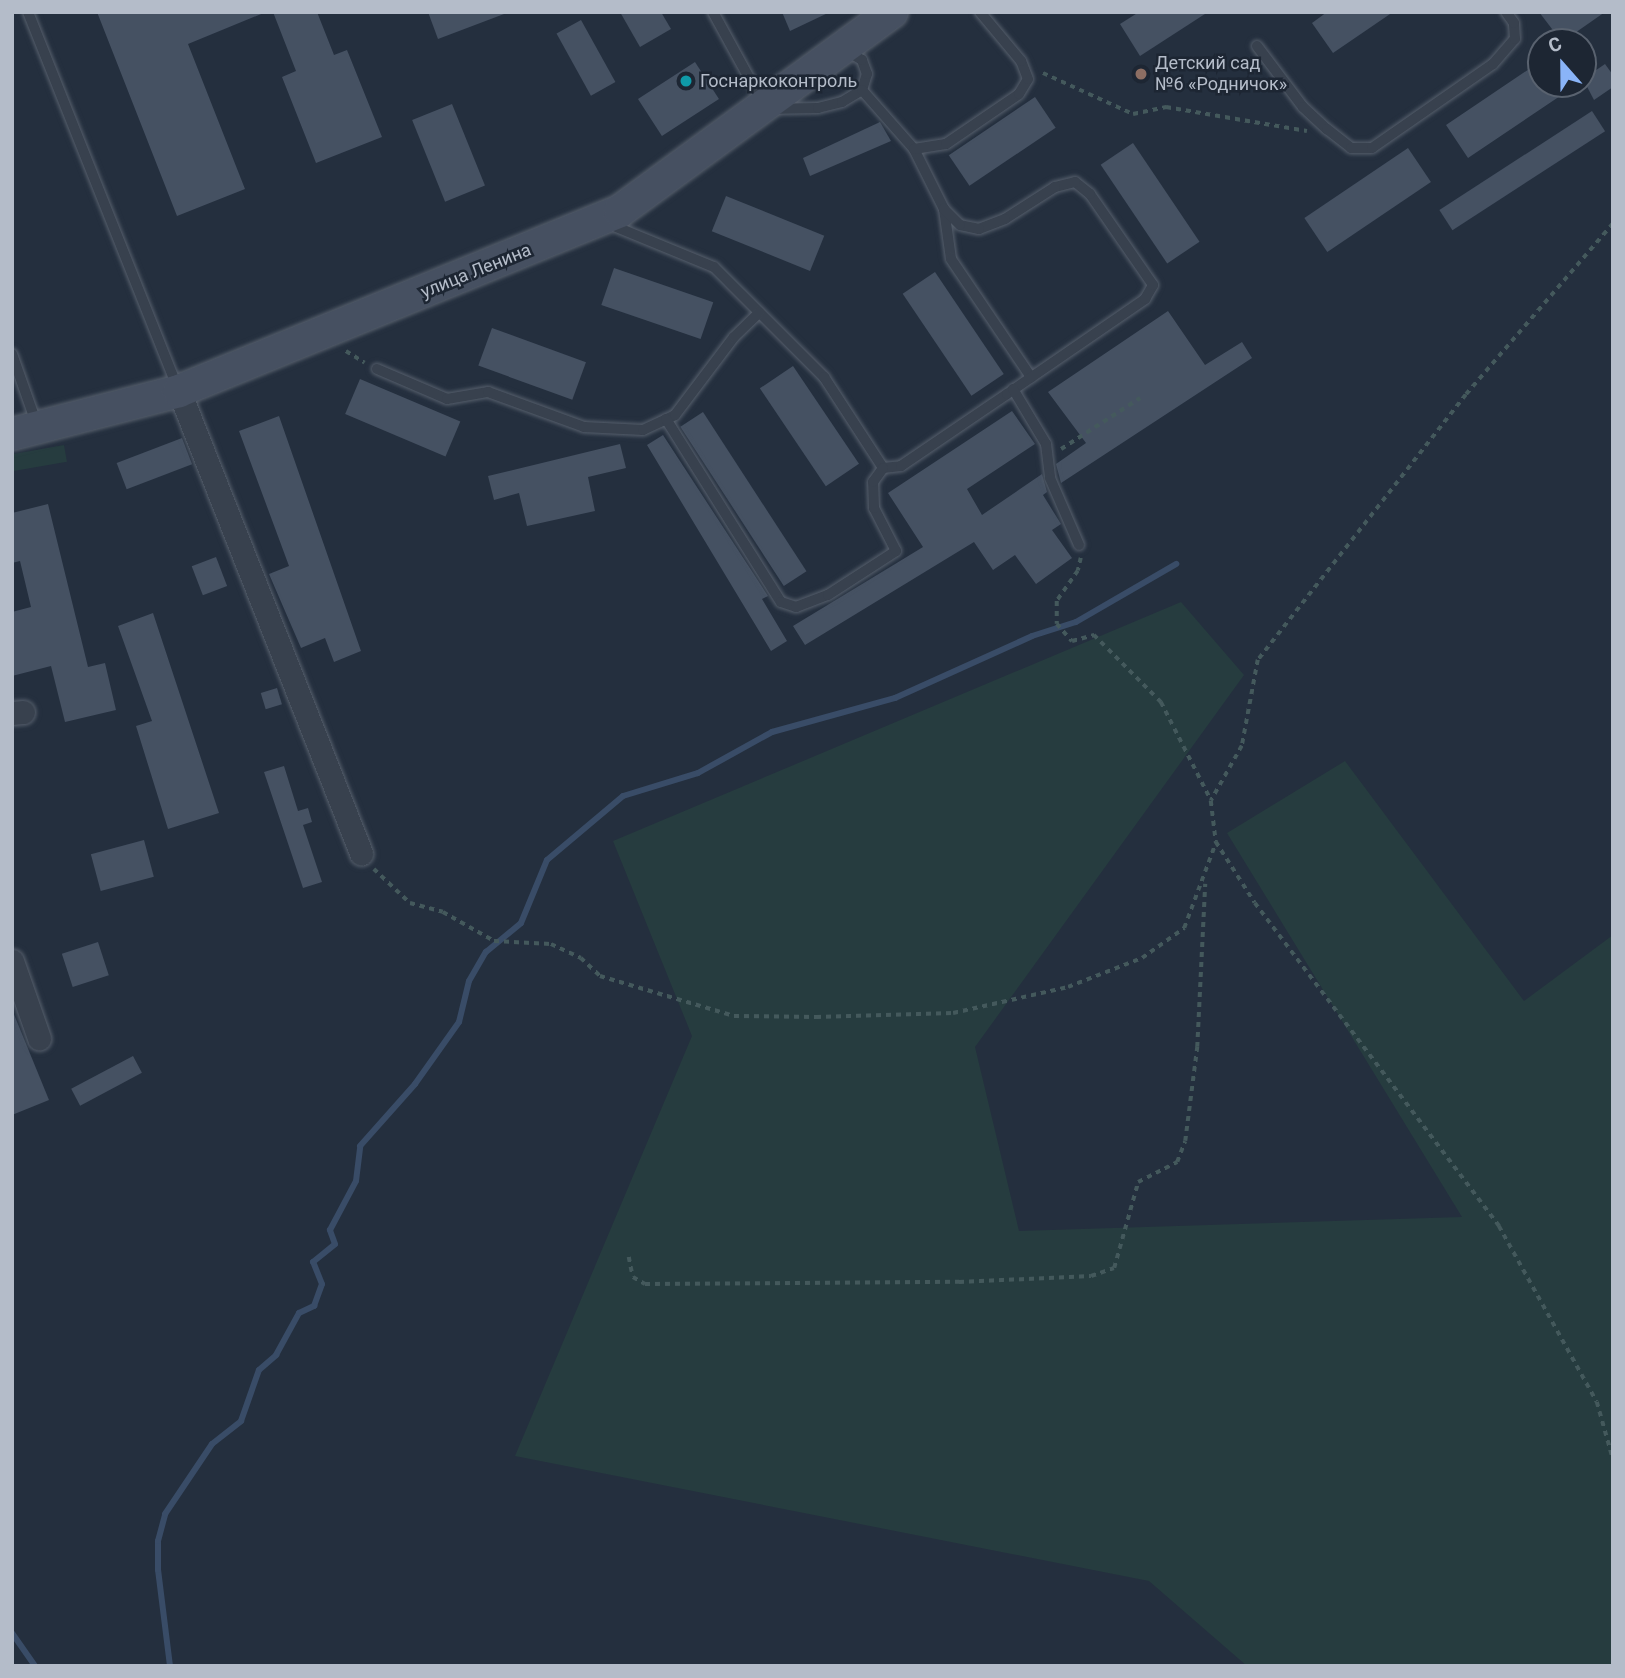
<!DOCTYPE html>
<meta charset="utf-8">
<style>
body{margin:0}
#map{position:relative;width:1625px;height:1678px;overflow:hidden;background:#242f3e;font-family:Roboto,sans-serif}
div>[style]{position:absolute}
.green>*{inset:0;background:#263c3f;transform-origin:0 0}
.stream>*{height:6px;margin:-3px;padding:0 3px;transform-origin:3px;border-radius:3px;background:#394c67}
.building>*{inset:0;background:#455162;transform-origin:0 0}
.path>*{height:3.5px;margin-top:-1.75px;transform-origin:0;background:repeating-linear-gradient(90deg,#44595c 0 5px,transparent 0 10px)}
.roads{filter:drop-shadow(0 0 2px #565f6c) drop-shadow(0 0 2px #565f6c)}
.lane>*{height:10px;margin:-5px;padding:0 5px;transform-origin:5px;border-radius:5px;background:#38414e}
.street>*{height:23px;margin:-11.5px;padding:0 11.5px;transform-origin:11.5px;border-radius:11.5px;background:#38414e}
.secondary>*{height:32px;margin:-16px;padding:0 16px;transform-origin:16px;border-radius:16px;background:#465061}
.dots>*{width:19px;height:19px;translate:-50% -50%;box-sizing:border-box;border:4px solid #1d2633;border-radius:50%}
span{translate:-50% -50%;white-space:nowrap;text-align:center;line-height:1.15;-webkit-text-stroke:5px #1d2633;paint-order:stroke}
.poi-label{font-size:18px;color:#b4bcc9}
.left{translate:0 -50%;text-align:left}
.street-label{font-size:18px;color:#b4bcc9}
.frame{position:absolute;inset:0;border:14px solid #b4bcc9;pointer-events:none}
.north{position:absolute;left:1527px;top:28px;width:70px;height:70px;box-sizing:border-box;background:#1d2633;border:2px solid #59626f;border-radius:50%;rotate:339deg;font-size:19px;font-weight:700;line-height:28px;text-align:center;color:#b4bcc9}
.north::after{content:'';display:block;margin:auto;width:24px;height:32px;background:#8ab4f8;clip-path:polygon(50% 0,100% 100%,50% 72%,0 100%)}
</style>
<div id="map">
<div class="green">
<div style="left:64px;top:445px;width:17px;height:54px;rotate:80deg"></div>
<div style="clip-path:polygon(1181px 602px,1244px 675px,975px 1047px,1019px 1231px,1462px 1217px,1227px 833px,1345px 761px,1524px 1001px,1613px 935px,1613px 1666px,1247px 1666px,1149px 1581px,515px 1456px,692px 1036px,613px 841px)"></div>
</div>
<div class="stream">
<div style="left:12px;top:1633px;width:40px;rotate:55.1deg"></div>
<div style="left:170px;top:1666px;width:97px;rotate:-97.1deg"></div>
<div style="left:158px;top:1570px;width:29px;rotate:-90deg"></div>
<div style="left:158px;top:1541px;width:28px;rotate:-75deg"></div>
<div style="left:165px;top:1514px;width:84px;rotate:-56.1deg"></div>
<div style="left:212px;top:1444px;width:37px;rotate:-38deg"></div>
<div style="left:241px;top:1421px;width:54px;rotate:-70.6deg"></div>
<div style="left:259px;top:1370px;width:23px;rotate:-41deg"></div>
<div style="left:276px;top:1355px;width:48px;rotate:-61.3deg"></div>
<div style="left:299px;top:1313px;width:17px;rotate:-25deg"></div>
<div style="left:314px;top:1306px;width:23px;rotate:-70deg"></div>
<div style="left:322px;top:1284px;width:24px;rotate:-112deg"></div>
<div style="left:313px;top:1262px;width:28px;rotate:-39deg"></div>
<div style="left:335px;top:1244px;width:15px;rotate:-110deg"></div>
<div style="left:330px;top:1230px;width:55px;rotate:-62deg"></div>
<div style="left:356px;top:1181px;width:35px;rotate:-83deg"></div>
<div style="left:360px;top:1146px;width:83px;rotate:-48.4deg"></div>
<div style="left:415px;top:1084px;width:76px;rotate:-54.6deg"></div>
<div style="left:459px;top:1022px;width:42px;rotate:-76.3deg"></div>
<div style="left:469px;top:981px;width:34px;rotate:-60deg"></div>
<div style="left:486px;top:952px;width:45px;rotate:-39.6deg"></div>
<div style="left:521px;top:923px;width:68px;rotate:-67.6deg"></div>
<div style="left:547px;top:860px;width:99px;rotate:-40.1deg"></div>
<div style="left:623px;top:796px;width:78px;rotate:-17deg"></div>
<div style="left:698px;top:773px;width:85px;rotate:-29deg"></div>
<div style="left:772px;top:732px;width:128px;rotate:-15.5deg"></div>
<div style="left:895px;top:698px;width:150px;rotate:-24.3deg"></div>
<div style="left:1032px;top:636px;width:46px;rotate:-17.7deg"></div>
<div style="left:1076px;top:622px;width:116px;rotate:-30.1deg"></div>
</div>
<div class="building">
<div style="clip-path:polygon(97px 12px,266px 12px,188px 44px,245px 189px,177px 216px)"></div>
<div style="clip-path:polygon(273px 12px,317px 12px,334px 55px,347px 50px,382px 137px,316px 163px,282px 77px,296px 71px)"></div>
<div style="clip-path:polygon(428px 12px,503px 12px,504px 14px,438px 39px)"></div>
<div style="clip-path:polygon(620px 12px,661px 12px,671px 29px,640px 47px)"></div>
<div style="clip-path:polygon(782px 12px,830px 12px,790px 31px)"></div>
<div style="clip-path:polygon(1139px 12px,1208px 12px,1140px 56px,1120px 24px)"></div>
<div style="clip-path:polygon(1327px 12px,1393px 12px,1333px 53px,1312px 23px)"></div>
<div style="clip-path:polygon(1539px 12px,1605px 12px,1562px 42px)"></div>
<div style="left:581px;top:20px;width:71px;height:28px;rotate:61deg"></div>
<div style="clip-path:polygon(1541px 61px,1541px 84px,1578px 84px,1468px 158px,1446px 125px)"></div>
<div style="left:695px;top:62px;width:44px;height:68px;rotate:57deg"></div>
<div style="clip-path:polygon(1605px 64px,1613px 75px,1613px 87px,1594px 100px,1583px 79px)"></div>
<div style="left:1035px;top:97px;width:37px;height:104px;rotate:56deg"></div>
<div style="left:452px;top:104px;width:88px;height:43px;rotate:68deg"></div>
<div style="left:1592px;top:111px;width:24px;height:182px;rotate:57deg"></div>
<div style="clip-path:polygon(880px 122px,891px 141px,810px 176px,803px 158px)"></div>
<div style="left:1133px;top:143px;width:119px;height:39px;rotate:56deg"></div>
<div style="left:1408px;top:148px;width:41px;height:125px;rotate:56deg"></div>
<div style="left:726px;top:196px;width:106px;height:38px;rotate:22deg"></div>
<div style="left:614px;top:268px;width:105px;height:39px;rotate:19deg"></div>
<div style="left:935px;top:272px;width:123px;height:39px;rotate:56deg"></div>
<div style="clip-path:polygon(1168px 311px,1205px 365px,1242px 342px,1252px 358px,1061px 483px,1056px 464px,1086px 443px,1048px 392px)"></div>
<div style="left:492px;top:328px;width:100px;height:40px;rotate:20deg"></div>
<div style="left:793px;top:366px;width:118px;height:40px;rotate:56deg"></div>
<div style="left:360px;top:379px;width:109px;height:38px;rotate:23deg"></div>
<div style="clip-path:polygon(1012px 411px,1035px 444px,967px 489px,982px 515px,1042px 474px,1047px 492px,1043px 495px,1061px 524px,1052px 530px,1072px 558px,1036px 584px,1015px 555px,993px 570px,974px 542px,805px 645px,793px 626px,923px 547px,888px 493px)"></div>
<div style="left:703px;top:412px;width:190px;height:27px;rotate:57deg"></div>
<div style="clip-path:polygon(279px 416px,361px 651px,334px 662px,325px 638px,301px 648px,269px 574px,289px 566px,239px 431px)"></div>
<div style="clip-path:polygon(663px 435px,768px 596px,762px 599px,787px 641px,771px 651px,647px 445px)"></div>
<div style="left:182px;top:438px;width:28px;height:70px;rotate:69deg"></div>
<div style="clip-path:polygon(620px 444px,626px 468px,588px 477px,595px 511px,527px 526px,519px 493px,494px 500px,488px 476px)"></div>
<div style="clip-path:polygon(48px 504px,88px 667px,105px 663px,116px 710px,65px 722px,51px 666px,12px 676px,12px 612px,31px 607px,20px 561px,12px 563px,12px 513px)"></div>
<div style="left:216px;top:557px;width:31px;height:26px;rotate:69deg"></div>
<div style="clip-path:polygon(153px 613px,219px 813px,168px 829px,136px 726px,152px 721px,118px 626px)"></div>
<div style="left:277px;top:688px;width:17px;height:17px;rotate:73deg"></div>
<div style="clip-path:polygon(284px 766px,298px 811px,308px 808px,312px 822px,303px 825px,322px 882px,303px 888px,264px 772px)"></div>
<div style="left:144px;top:840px;width:38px;height:55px;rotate:75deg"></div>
<div style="left:98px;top:942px;width:35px;height:38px;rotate:72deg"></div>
<div style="clip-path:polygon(13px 1012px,49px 1100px,12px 1115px,12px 1013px)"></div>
<div style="left:133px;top:1056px;width:19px;height:70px;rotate:62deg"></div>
</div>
<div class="path">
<div style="left:1043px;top:73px;width:99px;rotate:24.5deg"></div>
<div style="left:1133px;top:114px;width:34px;rotate:-12deg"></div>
<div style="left:1166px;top:107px;width:143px;rotate:9.7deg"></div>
<div style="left:1613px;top:224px;width:225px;rotate:130.7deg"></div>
<div style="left:1466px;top:395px;width:337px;rotate:128.1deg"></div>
<div style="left:1258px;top:660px;width:87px;rotate:100.5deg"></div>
<div style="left:1242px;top:746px;width:63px;rotate:119.4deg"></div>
<div style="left:1211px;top:801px;width:41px;rotate:83deg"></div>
<div style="left:1216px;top:842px;width:72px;rotate:57.4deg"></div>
<div style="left:1255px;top:903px;width:405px;rotate:52.9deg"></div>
<div style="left:1499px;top:1226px;width:201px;rotate:60.9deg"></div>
<div style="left:1597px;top:1402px;width:59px;rotate:74.3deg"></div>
<div style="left:346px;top:351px;width:22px;rotate:32deg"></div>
<div style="left:1061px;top:449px;width:94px;rotate:-32.8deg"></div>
<div style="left:1081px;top:558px;width:13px;rotate:103deg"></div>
<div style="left:1078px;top:571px;width:37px;rotate:125deg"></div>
<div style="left:1057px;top:601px;width:23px;rotate:90deg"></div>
<div style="left:1057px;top:624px;width:23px;rotate:49deg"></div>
<div style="left:1072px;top:641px;width:23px;rotate:-15deg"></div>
<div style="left:1094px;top:635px;width:95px;rotate:45deg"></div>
<div style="left:1161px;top:702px;width:110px;rotate:63deg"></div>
<div style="left:374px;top:869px;width:50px;rotate:43.4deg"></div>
<div style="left:410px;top:903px;width:34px;rotate:15deg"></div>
<div style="left:443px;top:912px;width:59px;rotate:29.6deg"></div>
<div style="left:494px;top:941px;width:57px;rotate:3deg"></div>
<div style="left:551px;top:944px;width:33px;rotate:25deg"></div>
<div style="left:581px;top:958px;width:26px;rotate:43deg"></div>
<div style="left:600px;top:976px;width:140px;rotate:16.6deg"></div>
<div style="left:734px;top:1016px;width:82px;rotate:0.7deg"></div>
<div style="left:816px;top:1017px;width:137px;rotate:-1.7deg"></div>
<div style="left:953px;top:1013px;width:118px;rotate:-12.7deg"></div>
<div style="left:1068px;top:987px;width:79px;rotate:-21.4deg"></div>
<div style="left:1142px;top:958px;width:52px;rotate:-35.5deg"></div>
<div style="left:1184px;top:928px;width:92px;rotate:-69.6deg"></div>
<div style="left:629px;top:1257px;width:20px;rotate:79deg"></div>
<div style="left:633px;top:1277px;width:14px;rotate:30deg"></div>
<div style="left:645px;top:1284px;width:314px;rotate:-0.4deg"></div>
<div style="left:959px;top:1282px;width:132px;rotate:-2.6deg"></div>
<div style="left:1091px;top:1276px;width:24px;rotate:-19deg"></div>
<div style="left:1114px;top:1268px;width:89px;rotate:-74.4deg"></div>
<div style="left:1138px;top:1182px;width:44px;rotate:-27.1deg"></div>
<div style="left:1177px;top:1162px;width:22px;rotate:-69deg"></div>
<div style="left:1185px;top:1141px;width:95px;rotate:-82.7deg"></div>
<div style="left:1197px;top:1047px;width:163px;rotate:-87.2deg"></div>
</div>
<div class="roads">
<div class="lane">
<div style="left:28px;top:12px;width:406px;rotate:68.3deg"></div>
<div style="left:713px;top:12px;width:111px;rotate:61.3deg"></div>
<div style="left:766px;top:109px;width:52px;rotate:-1.1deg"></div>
<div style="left:818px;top:108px;width:25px;rotate:-14deg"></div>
<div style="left:842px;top:102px;width:23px;rotate:-31deg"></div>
<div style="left:862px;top:90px;width:17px;rotate:-73deg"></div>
<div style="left:867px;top:74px;width:15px;rotate:-110deg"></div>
<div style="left:862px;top:60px;width:17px;rotate:-149deg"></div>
<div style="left:1257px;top:46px;width:76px;rotate:53deg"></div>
<div style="left:1303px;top:107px;width:33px;rotate:43deg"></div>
<div style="left:1327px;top:129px;width:31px;rotate:38deg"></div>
<div style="left:1351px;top:148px;width:21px"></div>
<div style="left:1372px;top:148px;width:147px;rotate:-34.8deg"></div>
<div style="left:1493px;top:64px;width:33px;rotate:-49deg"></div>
<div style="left:1515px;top:39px;width:16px;rotate:-94deg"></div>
<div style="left:1514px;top:23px;width:14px;rotate:-126deg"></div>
<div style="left:862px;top:90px;width:79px;rotate:48.6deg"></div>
<div style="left:914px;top:149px;width:67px;rotate:63.4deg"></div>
<div style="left:944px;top:209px;width:50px;rotate:82deg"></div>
<div style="left:951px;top:259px;width:143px;rotate:55.9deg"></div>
<div style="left:914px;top:149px;width:32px;rotate:-9deg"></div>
<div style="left:946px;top:144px;width:88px;rotate:-34.4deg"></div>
<div style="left:1019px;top:94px;width:17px;rotate:-59deg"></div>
<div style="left:1028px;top:79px;width:19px;rotate:-111deg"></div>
<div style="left:1021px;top:61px;width:64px;rotate:-129.9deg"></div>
<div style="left:609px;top:224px;width:113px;rotate:22.3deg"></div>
<div style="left:714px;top:267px;width:156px;rotate:45deg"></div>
<div style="left:824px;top:377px;width:108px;rotate:57deg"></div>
<div style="left:883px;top:468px;width:18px;rotate:-6deg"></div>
<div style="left:901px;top:466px;width:128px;rotate:-34.2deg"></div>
<div style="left:1007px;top:394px;width:168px;rotate:-34.5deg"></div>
<div style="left:1145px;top:299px;width:16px;rotate:-60deg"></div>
<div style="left:1153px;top:285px;width:111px;rotate:-124.7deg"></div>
<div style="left:1090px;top:194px;width:19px;rotate:-141deg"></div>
<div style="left:1075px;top:182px;width:21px;rotate:166deg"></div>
<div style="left:1055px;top:187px;width:59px;rotate:147.4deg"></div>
<div style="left:1005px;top:219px;width:28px;rotate:159deg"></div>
<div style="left:979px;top:229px;width:19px;rotate:-168deg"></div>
<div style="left:960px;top:225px;width:23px;rotate:-135deg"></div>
<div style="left:12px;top:354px;width:75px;rotate:70.6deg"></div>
<div style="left:377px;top:369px;width:76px;rotate:23.2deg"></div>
<div style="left:447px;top:399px;width:42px;rotate:-9.7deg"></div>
<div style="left:488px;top:392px;width:102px;rotate:20deg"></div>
<div style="left:584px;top:427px;width:59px;rotate:2.9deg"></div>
<div style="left:643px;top:430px;width:35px;rotate:-25deg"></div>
<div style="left:675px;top:415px;width:98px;rotate:-52.9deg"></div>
<div style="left:734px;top:337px;width:35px;rotate:-44deg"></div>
<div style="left:1013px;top:389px;width:64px;rotate:59deg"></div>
<div style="left:1046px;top:444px;width:34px;rotate:83deg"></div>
<div style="left:1050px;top:478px;width:73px;rotate:66.6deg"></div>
<div style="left:666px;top:419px;width:216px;rotate:57.9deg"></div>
<div style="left:781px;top:602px;width:16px;rotate:18deg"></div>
<div style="left:796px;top:607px;width:34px;rotate:-21deg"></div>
<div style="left:828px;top:595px;width:81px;rotate:-32.9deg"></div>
<div style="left:896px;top:551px;width:48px;rotate:-117.1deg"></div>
<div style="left:874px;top:508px;width:26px;rotate:-92deg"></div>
<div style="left:873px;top:482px;width:17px;rotate:-54deg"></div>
</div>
<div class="street">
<div style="left:179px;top:391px;width:497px;rotate:68.5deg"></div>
<div style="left:12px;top:713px;width:11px;rotate:-5deg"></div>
<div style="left:12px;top:961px;width:82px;rotate:70.7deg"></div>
</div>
<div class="secondary">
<div style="left:12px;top:434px;width:172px;rotate:-14.4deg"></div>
<div style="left:179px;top:391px;width:476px;rotate:-22.2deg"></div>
<div style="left:620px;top:211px;width:337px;rotate:-36.2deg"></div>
</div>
</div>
<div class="dots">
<div style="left:1141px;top:74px;background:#8d6e63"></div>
<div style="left:686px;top:81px;background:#0f9aa8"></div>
</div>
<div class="poi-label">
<span class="left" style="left:1155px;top:74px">Детский сад<br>№6 «Родничок»</span>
<span class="left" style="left:700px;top:81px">Госнаркоконтроль</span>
</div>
<div class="street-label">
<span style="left:476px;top:271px;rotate:-22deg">улица Ленина</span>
</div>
<div class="frame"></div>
<div class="north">С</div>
</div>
